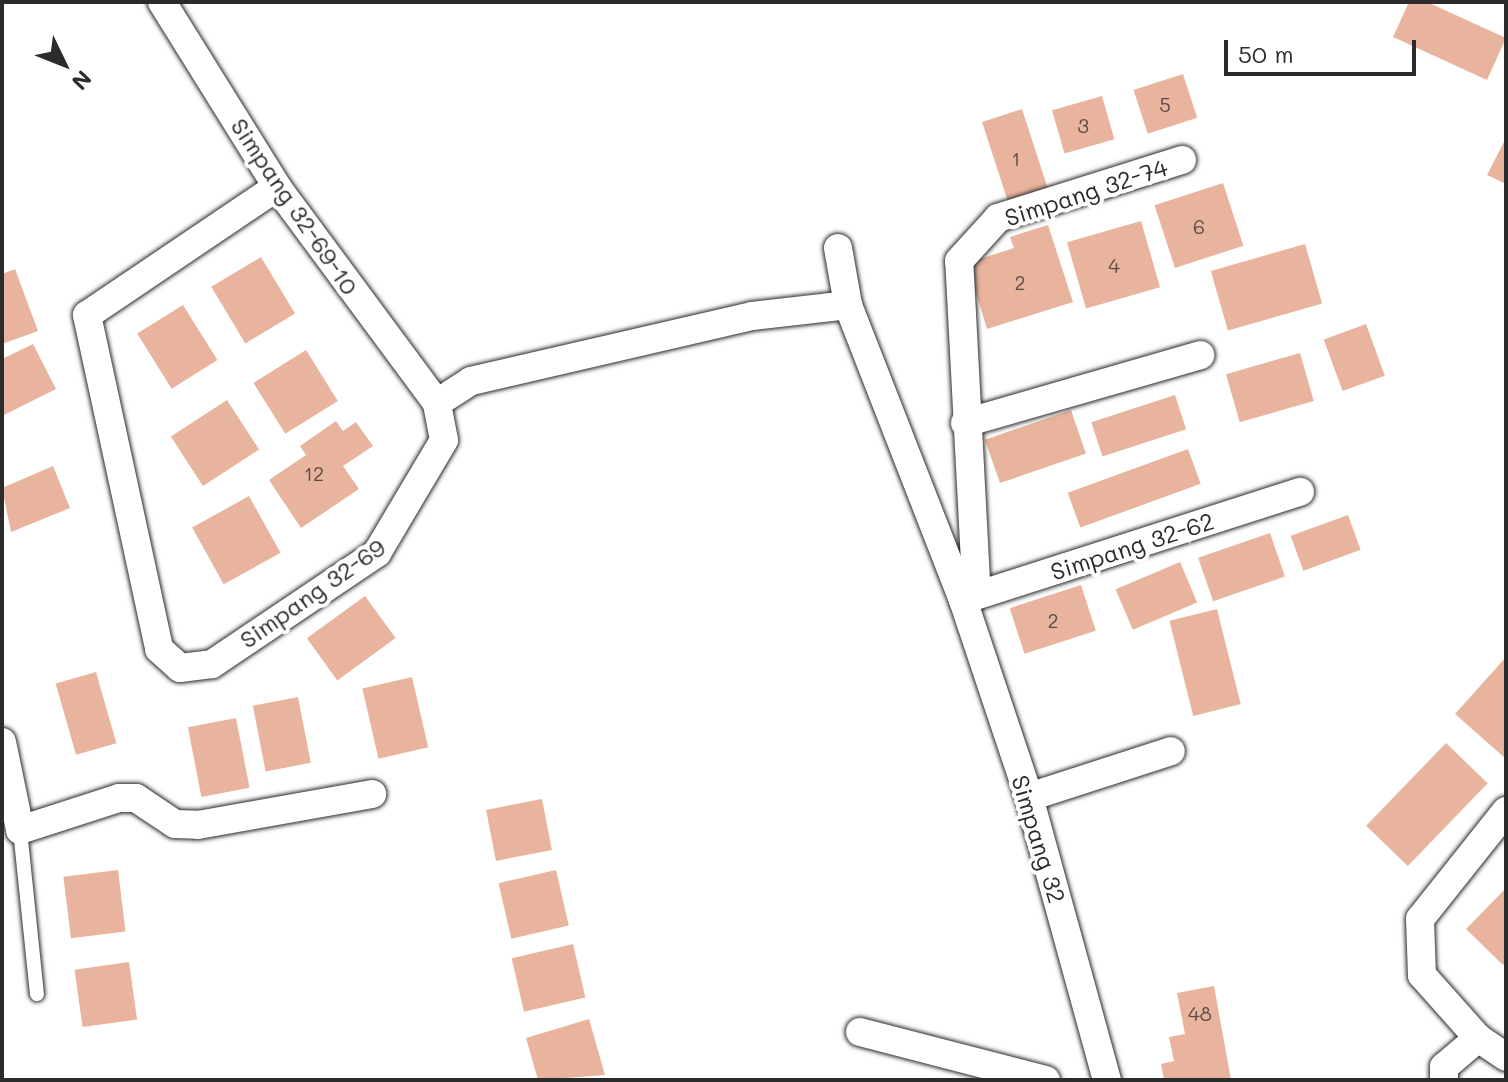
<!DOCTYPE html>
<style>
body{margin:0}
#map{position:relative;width:1508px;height:1082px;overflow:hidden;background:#fff;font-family:Mali,sans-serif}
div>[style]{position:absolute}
.building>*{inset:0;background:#e9b49e;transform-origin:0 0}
.roads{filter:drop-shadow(0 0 2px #2b2b2b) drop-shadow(0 0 2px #2b2b2b)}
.service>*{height:14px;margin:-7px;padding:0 7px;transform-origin:7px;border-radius:7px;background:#fff}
.minor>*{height:28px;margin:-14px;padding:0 14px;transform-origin:14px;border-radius:14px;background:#fff}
span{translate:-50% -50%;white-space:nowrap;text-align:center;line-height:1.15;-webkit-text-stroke:8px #fff;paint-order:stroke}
.number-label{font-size:20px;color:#5a4d48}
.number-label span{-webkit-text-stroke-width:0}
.street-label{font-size:24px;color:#2b2b2b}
.frame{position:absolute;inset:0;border:4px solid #2b2b2b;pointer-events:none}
.north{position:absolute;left:24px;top:24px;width:80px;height:80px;-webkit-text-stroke:6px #fff;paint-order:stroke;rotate:133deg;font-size:22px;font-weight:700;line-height:32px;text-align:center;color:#2b2b2b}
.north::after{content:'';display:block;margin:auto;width:28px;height:36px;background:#2b2b2b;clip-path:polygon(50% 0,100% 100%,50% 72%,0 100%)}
.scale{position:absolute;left:1224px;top:40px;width:192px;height:36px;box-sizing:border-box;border:4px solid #2b2b2b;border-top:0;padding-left:10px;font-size:24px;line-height:28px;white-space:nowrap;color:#2b2b2b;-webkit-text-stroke:6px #fff;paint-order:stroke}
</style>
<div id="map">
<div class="building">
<div style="clip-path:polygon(1409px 2px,1427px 2px,1506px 38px,1487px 80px,1393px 37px)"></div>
<div style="left:1183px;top:74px;width:46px;height:52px;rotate:72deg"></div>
<div style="left:1102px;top:96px;width:45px;height:52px;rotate:74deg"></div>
<div style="left:1022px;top:109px;width:89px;height:42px;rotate:72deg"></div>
<div style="clip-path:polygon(1506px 138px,1506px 184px,1487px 175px)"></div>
<div style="left:1223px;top:183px;width:66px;height:72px;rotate:72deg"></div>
<div style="left:1141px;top:221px;width:69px;height:77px;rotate:74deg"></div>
<div style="clip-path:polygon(1048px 225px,1073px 302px,987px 329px,967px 263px,1014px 248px,1010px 237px)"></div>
<div style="left:1305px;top:244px;width:62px;height:98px;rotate:74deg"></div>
<div style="left:261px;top:257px;width:66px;height:58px;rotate:59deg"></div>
<div style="clip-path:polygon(15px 269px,38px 331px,2px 344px,2px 274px)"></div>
<div style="left:183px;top:305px;width:65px;height:54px;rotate:58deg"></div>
<div style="left:1366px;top:324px;width:55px;height:45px;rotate:70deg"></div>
<div style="clip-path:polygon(33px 344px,56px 389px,2px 416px,2px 359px)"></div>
<div style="left:306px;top:350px;width:60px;height:62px;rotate:58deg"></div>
<div style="left:1300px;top:353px;width:50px;height:77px;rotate:74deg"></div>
<div style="left:1175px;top:395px;width:36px;height:88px;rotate:72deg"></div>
<div style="left:227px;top:400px;width:59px;height:67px;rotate:57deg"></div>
<div style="left:1071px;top:410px;width:46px;height:91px;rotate:71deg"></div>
<div style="clip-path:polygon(336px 421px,343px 431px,356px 422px,373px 446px,343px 466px,359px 489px,301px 528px,269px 480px,306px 455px,300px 446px)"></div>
<div style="left:1188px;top:449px;width:37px;height:128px;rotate:70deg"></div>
<div style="clip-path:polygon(53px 466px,70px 508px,11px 532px,2px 488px)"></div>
<div style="left:249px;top:496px;width:65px;height:65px;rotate:61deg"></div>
<div style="left:1348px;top:515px;width:37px;height:61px;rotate:70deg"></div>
<div style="left:1270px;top:533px;width:46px;height:76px;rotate:71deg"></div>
<div style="left:1180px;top:562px;width:44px;height:70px;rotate:67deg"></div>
<div style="left:1081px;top:585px;width:48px;height:75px;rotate:72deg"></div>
<div style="left:365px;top:596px;width:52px;height:72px;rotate:54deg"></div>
<div style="left:1217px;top:609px;width:98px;height:49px;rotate:76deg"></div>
<div style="clip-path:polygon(1506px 657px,1506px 759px,1455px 714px)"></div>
<div style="left:96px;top:672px;width:74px;height:42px;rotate:74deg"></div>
<div style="left:412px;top:677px;width:72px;height:51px;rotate:77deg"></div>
<div style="left:298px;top:697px;width:67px;height:46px;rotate:79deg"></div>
<div style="left:236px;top:718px;width:71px;height:49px;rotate:79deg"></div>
<div style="left:1446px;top:743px;width:58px;height:115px;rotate:44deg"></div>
<div style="left:542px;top:799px;width:52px;height:57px;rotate:79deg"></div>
<div style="left:118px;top:870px;width:62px;height:55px;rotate:83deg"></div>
<div style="left:556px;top:870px;width:57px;height:59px;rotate:77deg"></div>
<div style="clip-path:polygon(1506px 888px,1506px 961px,1503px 965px,1466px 929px)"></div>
<div style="left:573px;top:944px;width:55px;height:63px;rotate:77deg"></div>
<div style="left:129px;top:962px;width:58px;height:55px;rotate:82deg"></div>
<div style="clip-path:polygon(1214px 986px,1231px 1080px,1164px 1080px,1161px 1064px,1174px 1061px,1169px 1037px,1185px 1034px,1177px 993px)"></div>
<div style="clip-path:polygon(589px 1019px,605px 1075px,538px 1080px,526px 1038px)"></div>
</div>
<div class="roads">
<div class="service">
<div style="left:20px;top:830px;width:165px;rotate:84.1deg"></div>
</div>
<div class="minor">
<div style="left:162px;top:2px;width:218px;rotate:58.1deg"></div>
<div style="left:277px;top:187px;width:269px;rotate:53.5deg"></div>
<div style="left:277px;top:187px;width:229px;rotate:146deg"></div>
<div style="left:87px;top:315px;width:342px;rotate:77.8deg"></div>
<div style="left:159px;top:649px;width:28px;rotate:42deg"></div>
<div style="left:180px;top:668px;width:32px;rotate:-7deg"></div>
<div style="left:212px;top:664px;width:199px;rotate:-33.9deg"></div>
<div style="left:377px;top:553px;width:131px;rotate:-59.3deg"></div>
<div style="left:444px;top:440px;width:38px;rotate:-101deg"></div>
<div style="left:437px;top:403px;width:40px;rotate:-32.9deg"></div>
<div style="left:471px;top:381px;width:288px;rotate:-13deg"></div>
<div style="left:752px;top:316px;width:97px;rotate:-6.5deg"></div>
<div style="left:838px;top:248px;width:58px;rotate:80deg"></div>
<div style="left:848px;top:305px;width:317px;rotate:68.7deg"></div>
<div style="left:963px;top:600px;width:208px;rotate:71.5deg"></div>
<div style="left:1029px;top:797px;width:294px;rotate:74.6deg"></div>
<div style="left:965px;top:423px;width:245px;rotate:-16.1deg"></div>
<div style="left:963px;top:600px;width:23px;rotate:-56deg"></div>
<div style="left:976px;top:581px;width:320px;rotate:-93deg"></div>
<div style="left:959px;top:261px;width:58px;rotate:-47.8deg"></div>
<div style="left:998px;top:218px;width:193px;rotate:-17.5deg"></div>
<div style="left:963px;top:600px;width:354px;rotate:-17.8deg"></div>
<div style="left:2px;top:742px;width:90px;rotate:78.4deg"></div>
<div style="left:20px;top:830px;width:104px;rotate:-17.9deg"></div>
<div style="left:119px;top:798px;width:17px"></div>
<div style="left:136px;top:798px;width:47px;rotate:33.7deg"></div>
<div style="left:175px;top:824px;width:23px;rotate:2deg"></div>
<div style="left:198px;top:825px;width:177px;rotate:-10.1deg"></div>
<div style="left:1029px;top:797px;width:149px;rotate:-17.9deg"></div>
<div style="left:1506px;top:811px;width:138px;rotate:128.5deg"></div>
<div style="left:1420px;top:919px;width:56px;rotate:88deg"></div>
<div style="left:1422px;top:975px;width:84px;rotate:48.4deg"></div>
<div style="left:1478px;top:1038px;width:34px;rotate:34deg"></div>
<div style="left:860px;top:1032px;width:192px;rotate:14.5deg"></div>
<div style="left:1444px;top:1080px;width:13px;rotate:-90deg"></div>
<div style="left:1444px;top:1067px;width:45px;rotate:-40.5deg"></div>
</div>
</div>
<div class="number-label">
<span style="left:1165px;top:104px">5</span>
<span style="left:1083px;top:125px">3</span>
<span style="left:1016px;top:158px">1</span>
<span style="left:1199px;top:226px">6</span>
<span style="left:1114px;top:265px">4</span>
<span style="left:1020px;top:282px">2</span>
<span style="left:314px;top:473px">12</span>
<span style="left:1053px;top:620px">2</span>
<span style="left:1200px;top:1013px">48</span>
</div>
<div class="street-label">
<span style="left:1086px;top:192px;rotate:-18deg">Simpang 32-74</span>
<span style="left:295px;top:206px;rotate:56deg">Simpang 32-69-10</span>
<span style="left:1132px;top:546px;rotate:-18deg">Simpang 32-62</span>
<span style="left:312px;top:593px;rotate:-35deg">Simpang 32-69</span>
<span style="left:1039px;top:839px;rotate:73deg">Simpang 32</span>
</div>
<div class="frame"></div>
<div class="north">N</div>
<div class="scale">50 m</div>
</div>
